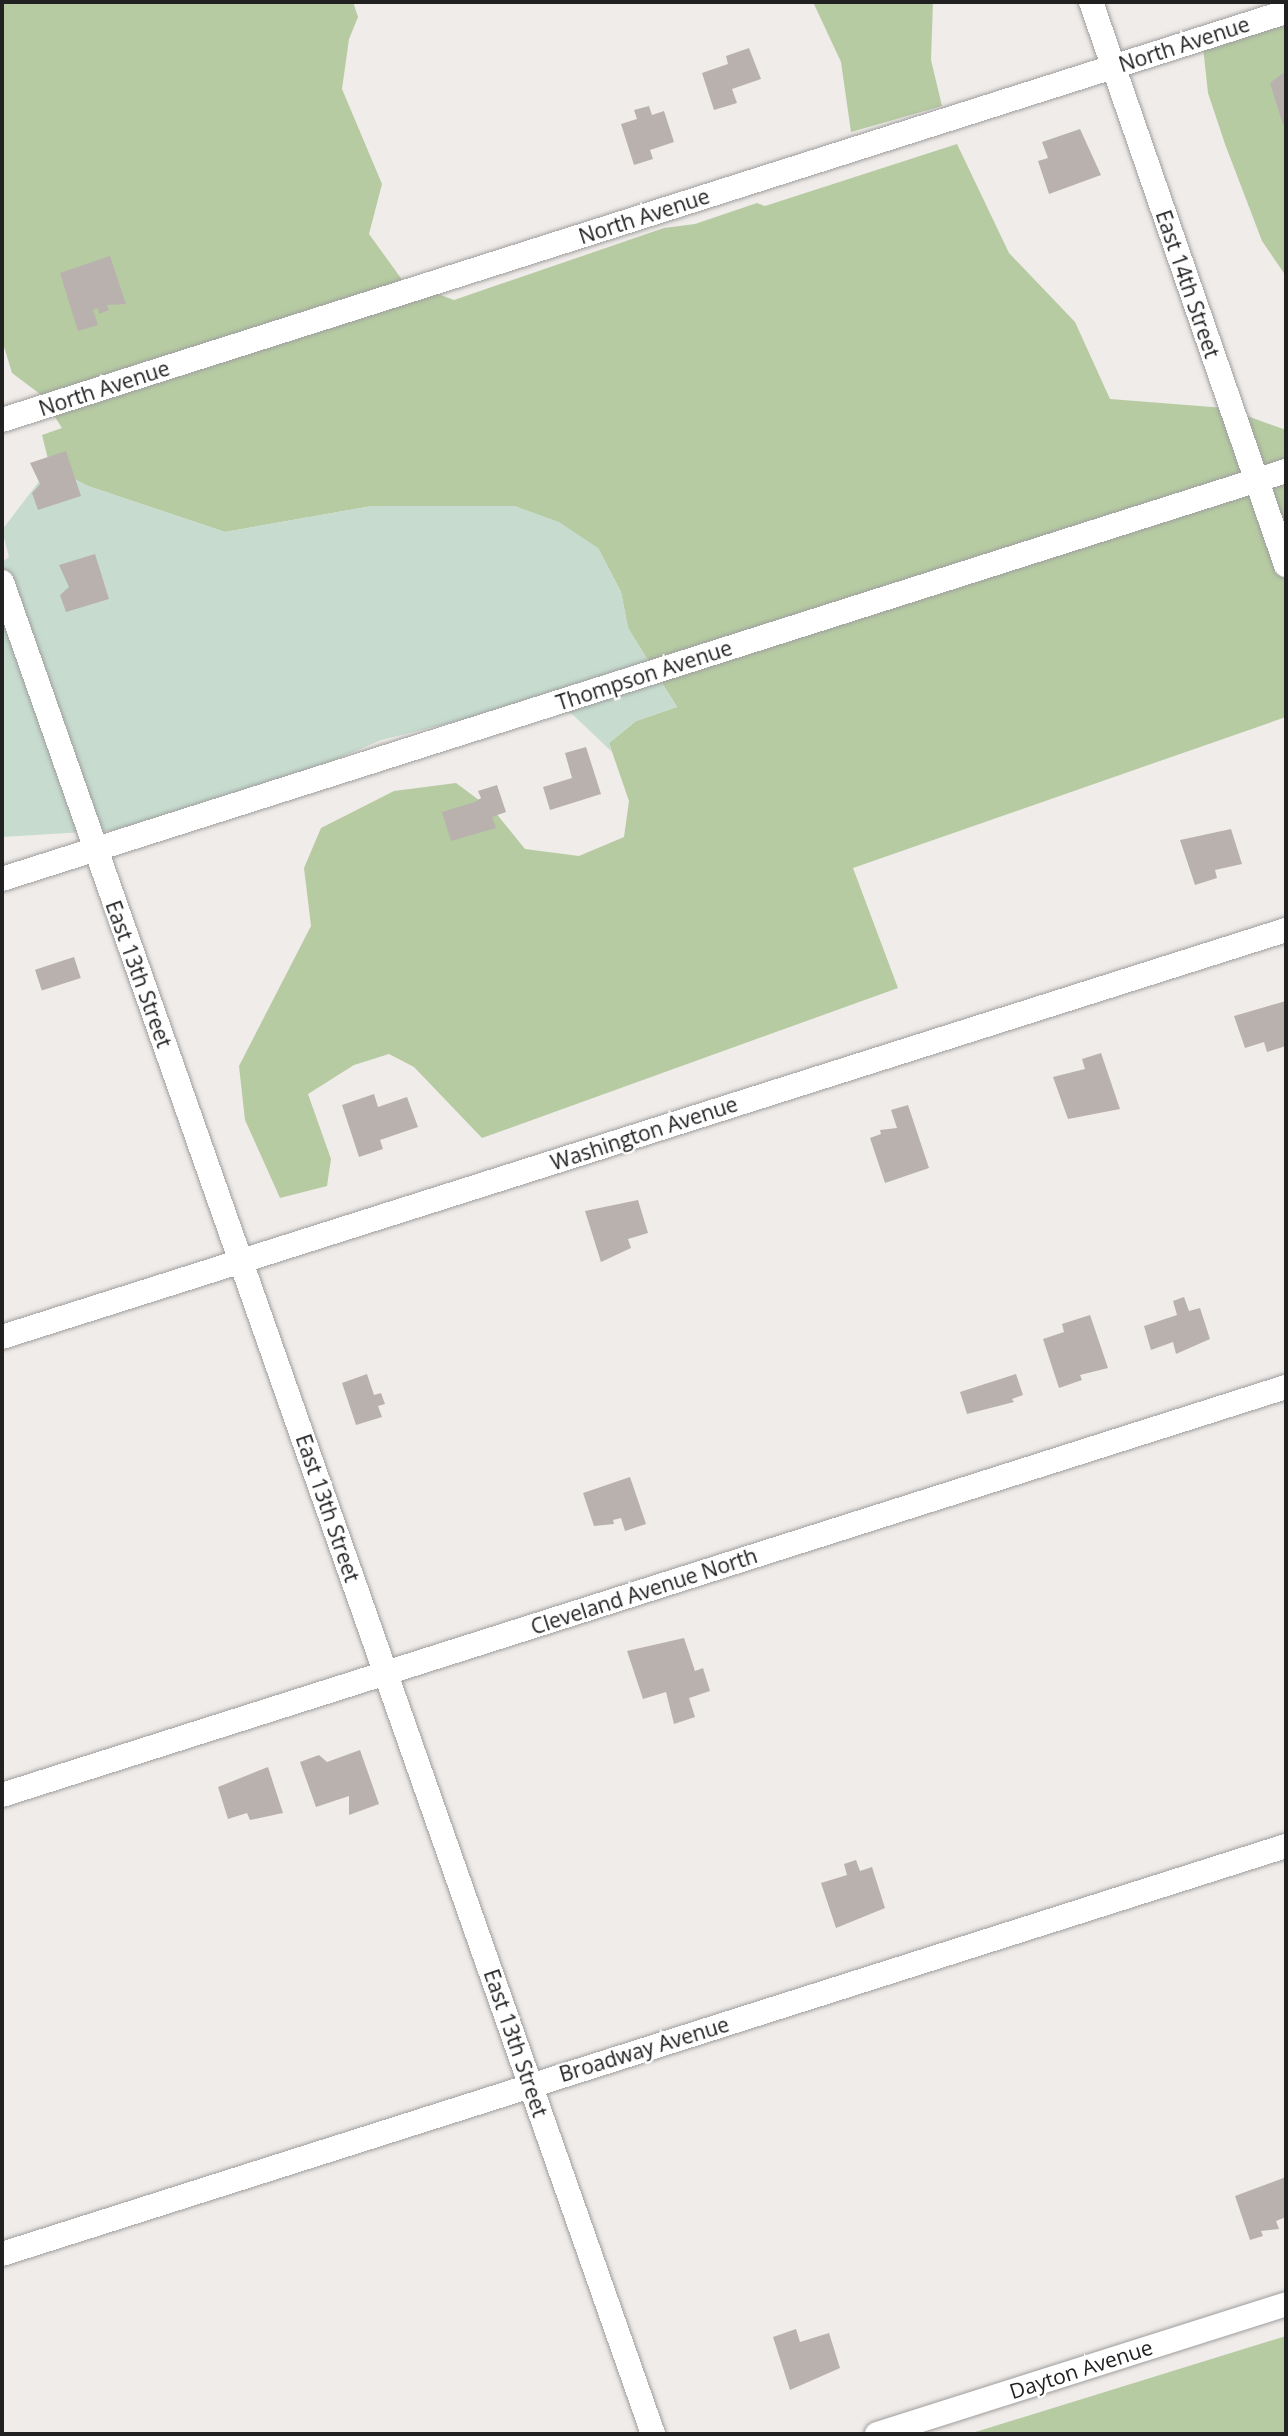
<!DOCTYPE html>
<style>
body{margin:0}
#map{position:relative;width:1288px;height:2436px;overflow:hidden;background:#f0ece9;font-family:"Open Sans",sans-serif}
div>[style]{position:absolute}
.forest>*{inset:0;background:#b6cba2}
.wetland>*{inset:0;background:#c7dccf}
.building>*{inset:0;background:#b9b1ae;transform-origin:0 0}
.roads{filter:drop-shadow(0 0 2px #9e9e9e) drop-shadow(0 0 2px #9e9e9e)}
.minor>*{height:24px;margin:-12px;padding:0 12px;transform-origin:12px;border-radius:12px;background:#fff}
span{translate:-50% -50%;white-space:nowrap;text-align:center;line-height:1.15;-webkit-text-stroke:5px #fff;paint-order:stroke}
.street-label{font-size:21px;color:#212121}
.frame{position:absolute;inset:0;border:4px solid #212121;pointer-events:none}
</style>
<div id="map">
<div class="forest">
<div style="clip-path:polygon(2px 2px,353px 2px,358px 17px,349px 39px,342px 89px,382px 184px,369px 234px,403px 281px,454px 300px,664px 228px,695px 224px,757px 203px,765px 206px,957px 144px,1009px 253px,1075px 322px,1110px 399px,1225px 408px,1286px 430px,1286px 717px,853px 868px,898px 988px,482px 1138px,414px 1067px,389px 1054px,354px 1065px,308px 1094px,331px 1159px,327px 1186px,280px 1198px,245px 1120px,239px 1066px,311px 926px,304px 868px,321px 828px,394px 791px,456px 783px,495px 812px,525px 849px,579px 856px,624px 837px,629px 801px,609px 743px,636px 721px,677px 707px,628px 628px,621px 592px,598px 548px,515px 506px,372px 506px,225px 532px,88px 486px,50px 467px,42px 435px,62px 428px,40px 394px,12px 373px,2px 340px)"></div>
<div style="clip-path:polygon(813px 2px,933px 2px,931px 60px,942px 106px,851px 132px,841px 62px)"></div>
<div style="clip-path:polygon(1286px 10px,1286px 276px,1262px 241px,1225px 144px,1208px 93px,1203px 47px)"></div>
<div style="clip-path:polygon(1286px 2336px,1286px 2434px,969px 2434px)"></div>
</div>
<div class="wetland">
<div style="clip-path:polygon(50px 467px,88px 486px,225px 532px,372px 506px,515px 506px,559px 522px,598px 548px,621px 592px,628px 628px,677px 707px,636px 721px,609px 743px,612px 752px,572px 714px,535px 702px,381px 740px,323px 765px,118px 830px,2px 837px,2px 562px,9px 557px,2px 530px)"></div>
</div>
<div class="building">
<div style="clip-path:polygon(749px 48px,761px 79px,732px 89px,737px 103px,714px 110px,702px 73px,728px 64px,726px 56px)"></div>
<div style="clip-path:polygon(1286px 71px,1286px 124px,1283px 125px,1270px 83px)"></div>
<div style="clip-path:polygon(649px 106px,652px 115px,664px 111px,674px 142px,650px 150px,653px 159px,634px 165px,621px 124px,637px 119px,634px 110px)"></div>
<div style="clip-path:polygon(1080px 129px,1101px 175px,1049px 194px,1038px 161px,1048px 158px,1042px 142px)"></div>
<div style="clip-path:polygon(110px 256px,126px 304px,107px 305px,109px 310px,99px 314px,98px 308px,93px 310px,98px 325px,78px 331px,60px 273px)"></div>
<div style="clip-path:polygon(66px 451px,81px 496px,38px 510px,32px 493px,40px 484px,30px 463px)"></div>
<div style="clip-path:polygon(95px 554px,109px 599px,66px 612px,60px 595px,69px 587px,59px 565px)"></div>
<div style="clip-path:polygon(586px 747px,601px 794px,550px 810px,543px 787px,572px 778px,565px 753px)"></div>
<div style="clip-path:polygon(497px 785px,506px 812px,492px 817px,496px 828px,451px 841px,442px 812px,475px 802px,481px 798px,478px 791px)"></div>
<div style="clip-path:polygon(1231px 829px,1242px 864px,1215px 870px,1217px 878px,1195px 885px,1180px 840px)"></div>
<div style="left:74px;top:957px;width:22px;height:41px;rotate:72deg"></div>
<div style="clip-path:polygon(1286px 1001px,1286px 1046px,1267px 1052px,1264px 1042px,1245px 1048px,1234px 1016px)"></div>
<div style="clip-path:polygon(1101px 1053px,1120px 1109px,1068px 1119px,1053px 1077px,1085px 1069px,1082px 1059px)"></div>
<div style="clip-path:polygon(374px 1094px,378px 1107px,407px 1097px,418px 1127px,380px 1140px,383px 1149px,359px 1157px,342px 1105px)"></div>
<div style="clip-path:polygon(908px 1105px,929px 1168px,885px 1183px,870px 1138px,881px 1134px,880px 1130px,897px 1128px,891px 1110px)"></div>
<div style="clip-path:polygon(638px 1200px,648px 1233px,628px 1239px,631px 1248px,601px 1262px,585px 1211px)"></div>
<div style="clip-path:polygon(1184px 1297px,1189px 1311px,1200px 1308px,1210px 1339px,1176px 1354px,1173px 1342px,1151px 1350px,1144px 1326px,1177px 1315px,1173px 1301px)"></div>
<div style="clip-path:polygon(1090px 1315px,1108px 1368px,1080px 1375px,1082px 1380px,1059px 1388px,1043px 1339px,1064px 1332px,1062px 1324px)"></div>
<div style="clip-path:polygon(367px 1374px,374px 1395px,381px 1393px,385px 1404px,378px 1406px,382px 1417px,356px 1425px,342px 1383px)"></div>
<div style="clip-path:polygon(1016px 1374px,1023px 1395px,1012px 1399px,1014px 1402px,967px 1414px,960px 1392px)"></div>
<div style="clip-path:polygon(630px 1477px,646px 1524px,625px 1531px,621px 1518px,613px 1520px,614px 1524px,594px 1526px,583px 1493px)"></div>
<div style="clip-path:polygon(684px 1638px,695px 1671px,703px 1668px,710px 1691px,689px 1698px,695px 1717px,674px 1724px,666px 1692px,643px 1699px,627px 1651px)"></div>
<div style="clip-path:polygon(360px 1750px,379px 1804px,349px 1815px,349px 1796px,316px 1807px,300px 1762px,319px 1755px,327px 1762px)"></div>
<div style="clip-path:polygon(268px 1767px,283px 1813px,250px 1820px,247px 1813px,228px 1819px,218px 1787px)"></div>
<div style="clip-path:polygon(856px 1860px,860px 1871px,872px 1867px,885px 1908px,836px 1928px,821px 1883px,847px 1875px,844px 1864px)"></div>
<div style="clip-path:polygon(1286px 2177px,1286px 2217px,1276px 2221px,1279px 2229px,1261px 2231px,1263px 2236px,1250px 2240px,1235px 2196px)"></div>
<div style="clip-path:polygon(796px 2329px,800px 2342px,829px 2333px,840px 2368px,790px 2390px,773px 2337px)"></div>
</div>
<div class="roads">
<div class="minor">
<div style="left:1091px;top:2px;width:596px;rotate:70.9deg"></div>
<div style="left:2px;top:420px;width:1347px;rotate:-17.63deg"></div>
<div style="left:2px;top:582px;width:1963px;rotate:70.63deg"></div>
<div style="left:2px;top:879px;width:1347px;rotate:-17.63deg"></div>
<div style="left:2px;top:1337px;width:1347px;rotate:-17.59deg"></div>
<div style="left:2px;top:1795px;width:1347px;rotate:-17.63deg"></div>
<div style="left:2px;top:2254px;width:1347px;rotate:-17.63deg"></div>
<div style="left:877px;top:2434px;width:429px;rotate:-17.6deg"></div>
</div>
</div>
<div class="street-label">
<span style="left:1184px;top:44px;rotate:-18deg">North Avenue</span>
<span style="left:644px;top:216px;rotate:-18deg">North Avenue</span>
<span style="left:1188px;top:284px;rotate:71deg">East 14th Street</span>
<span style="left:104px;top:388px;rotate:-18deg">North Avenue</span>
<span style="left:644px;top:675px;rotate:-18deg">Thompson Avenue</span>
<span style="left:139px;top:974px;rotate:70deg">East 13th Street</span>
<span style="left:644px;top:1133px;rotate:-18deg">Washington Avenue</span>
<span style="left:328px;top:1508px;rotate:71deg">East 13th Street</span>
<span style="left:644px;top:1591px;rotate:-18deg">Cleveland Avenue North</span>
<span style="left:516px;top:2043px;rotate:71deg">East 13th Street</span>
<span style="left:644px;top:2049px;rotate:-17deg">Broadway Avenue</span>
<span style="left:1081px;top:2369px;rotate:-18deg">Dayton Avenue</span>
</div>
<div class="frame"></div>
</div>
